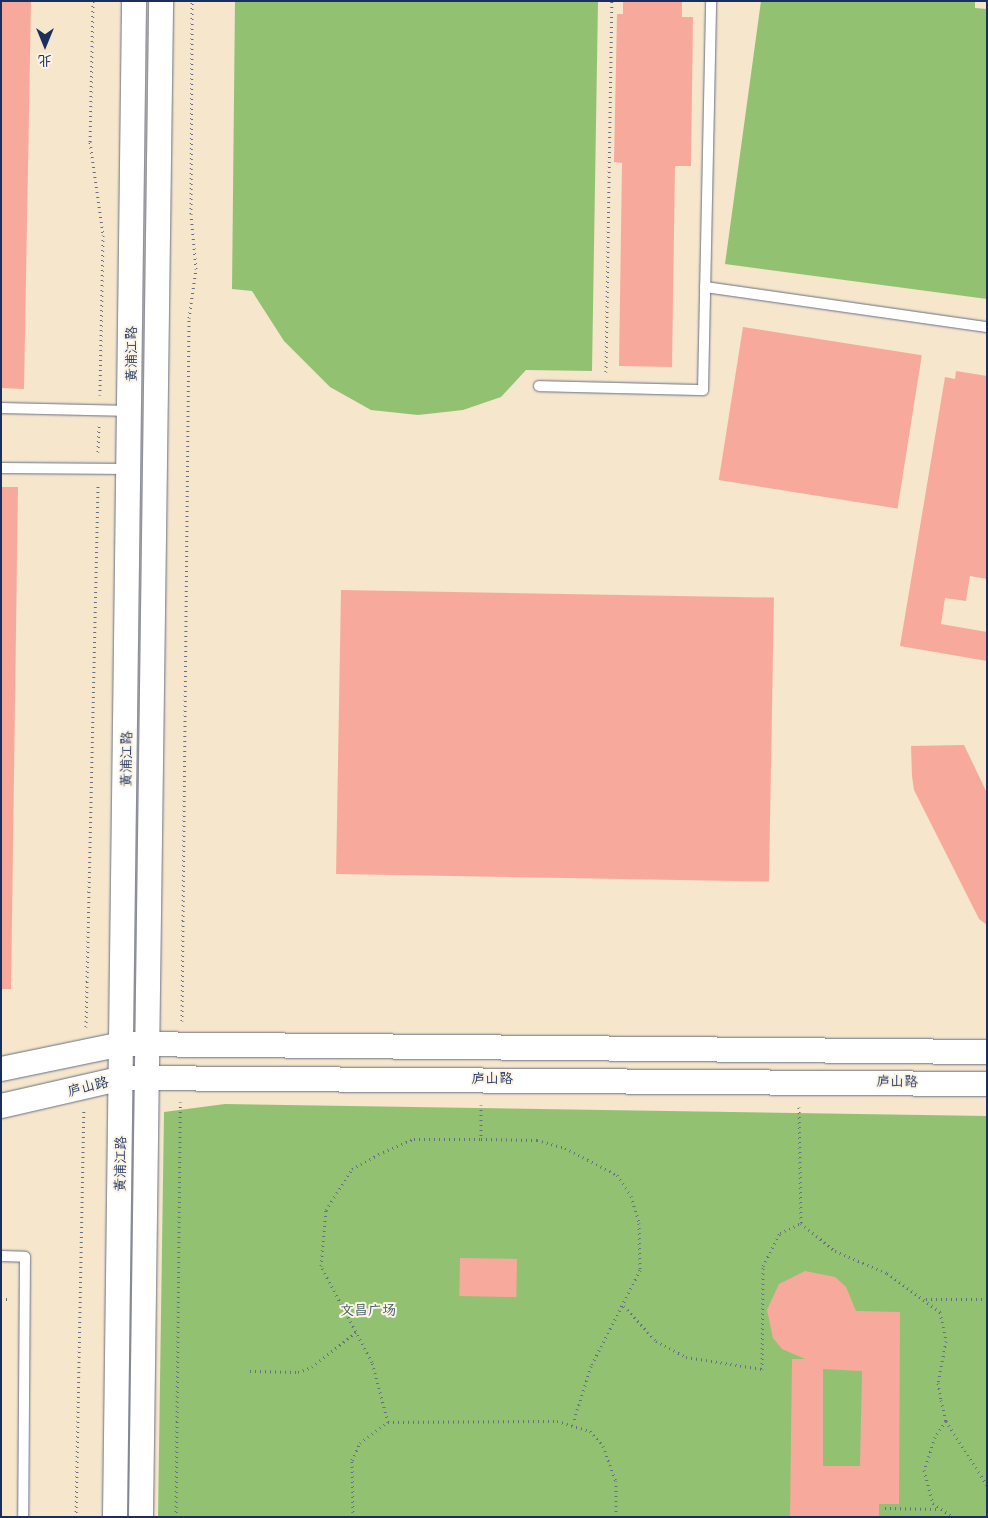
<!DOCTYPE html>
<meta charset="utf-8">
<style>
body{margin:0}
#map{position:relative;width:988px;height:1518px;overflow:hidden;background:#f5e6cc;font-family:Sriracha,"LXGW WenKai TC",sans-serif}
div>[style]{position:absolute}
.green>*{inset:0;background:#92c271}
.building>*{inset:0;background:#f7aa9c;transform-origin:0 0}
.path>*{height:3px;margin-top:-1.5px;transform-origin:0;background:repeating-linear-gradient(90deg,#676f84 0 1px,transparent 0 5px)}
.roads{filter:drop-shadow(0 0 1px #676f84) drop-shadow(0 0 1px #676f84)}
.service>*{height:10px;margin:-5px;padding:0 5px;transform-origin:5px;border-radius:5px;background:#fff}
.tertiary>*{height:24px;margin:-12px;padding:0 12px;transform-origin:12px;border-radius:12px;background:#fff}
span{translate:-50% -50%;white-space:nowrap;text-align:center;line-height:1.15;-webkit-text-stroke:4px #fcf5e5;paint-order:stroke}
.street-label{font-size:14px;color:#1b2f5e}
.park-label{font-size:14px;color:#3f5b64}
.frame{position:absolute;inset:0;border:2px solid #1b2f5e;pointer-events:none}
.north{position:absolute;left:20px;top:20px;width:50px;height:50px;-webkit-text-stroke:4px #fcf5e5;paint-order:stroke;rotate:180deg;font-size:14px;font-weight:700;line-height:20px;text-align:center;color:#1b2f5e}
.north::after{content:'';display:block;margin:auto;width:18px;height:22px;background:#1b2f5e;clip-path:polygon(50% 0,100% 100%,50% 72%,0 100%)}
</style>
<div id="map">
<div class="green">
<div style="clip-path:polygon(235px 1px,598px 1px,592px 371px,526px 370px,501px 397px,463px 410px,418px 415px,371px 410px,330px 387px,284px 341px,252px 291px,232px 289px)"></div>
<div style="clip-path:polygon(761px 1px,975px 1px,975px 8px,987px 9px,987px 299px,725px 264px)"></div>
<div style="clip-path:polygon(225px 1104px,987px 1116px,987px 1517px,158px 1517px,164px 1112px)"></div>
</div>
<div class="building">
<div style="clip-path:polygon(1px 1px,31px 1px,24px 389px,1px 388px)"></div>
<div style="clip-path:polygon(623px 1px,682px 1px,682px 17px,693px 17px,691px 166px,675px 166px,672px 367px,619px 366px,622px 163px,614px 162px,617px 14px,623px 14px)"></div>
<div style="left:743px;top:327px;width:181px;height:155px;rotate:9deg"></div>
<div style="clip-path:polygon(956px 371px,987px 376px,987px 579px,970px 576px,966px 601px,945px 598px,941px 624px,987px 632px,987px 661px,900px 646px,945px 377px,955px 379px)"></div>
<div style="clip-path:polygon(1px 487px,18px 487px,11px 989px,1px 989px)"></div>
<div style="left:341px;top:590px;width:433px;height:284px;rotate:1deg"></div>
<div style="clip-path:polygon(964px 745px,987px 793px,987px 925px,979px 919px,914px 790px,912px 776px,911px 746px)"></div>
<div style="left:460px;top:1258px;width:57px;height:38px;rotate:1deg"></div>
<div style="clip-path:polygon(evenodd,805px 1271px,835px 1277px,846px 1287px,856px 1311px,900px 1312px,899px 1504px,879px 1504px,879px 1517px,790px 1517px,792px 1359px,805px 1359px,782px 1349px,773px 1338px,767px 1310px,779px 1284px,805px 1271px,823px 1369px,862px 1371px,860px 1466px,823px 1466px,823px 1369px)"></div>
</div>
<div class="path">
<div style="left:93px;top:1px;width:141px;rotate:91.2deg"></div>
<div style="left:90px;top:142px;width:94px;rotate:82deg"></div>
<div style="left:103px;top:235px;width:160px;rotate:91.1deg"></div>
<div style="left:606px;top:372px;width:371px;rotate:-89.1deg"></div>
<div style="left:98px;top:452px;width:26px;rotate:-88deg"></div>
<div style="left:182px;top:1021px;width:703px;rotate:-89.43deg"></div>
<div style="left:189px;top:318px;width:49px;rotate:-81.9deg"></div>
<div style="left:196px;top:269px;width:55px;rotate:-95.2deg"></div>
<div style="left:191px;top:214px;width:213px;rotate:-89.7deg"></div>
<div style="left:86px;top:1027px;width:541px;rotate:-88.73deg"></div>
<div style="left:481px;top:1105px;width:34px;rotate:90deg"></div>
<div style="left:799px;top:1107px;width:116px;rotate:89deg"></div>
<div style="left:801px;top:1223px;width:44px;rotate:39.5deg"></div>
<div style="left:835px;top:1251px;width:56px;rotate:22.9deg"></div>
<div style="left:887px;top:1273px;width:66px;rotate:36.3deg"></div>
<div style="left:940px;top:1312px;width:30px;rotate:78deg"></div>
<div style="left:946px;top:1341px;width:43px;rotate:100.8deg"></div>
<div style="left:938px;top:1383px;width:17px;rotate:80deg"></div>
<div style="left:941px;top:1400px;width:22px;rotate:77deg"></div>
<div style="left:946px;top:1421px;width:76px;rotate:57.4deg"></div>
<div style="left:1px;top:1299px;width:8px"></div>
<div style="left:926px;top:1299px;width:61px"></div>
<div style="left:624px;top:1306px;width:47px;rotate:47.6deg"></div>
<div style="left:656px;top:1341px;width:34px;rotate:28deg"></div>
<div style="left:686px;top:1357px;width:77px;rotate:9deg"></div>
<div style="left:762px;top:1369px;width:103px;rotate:-89.4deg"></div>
<div style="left:763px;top:1266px;width:37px;rotate:-63deg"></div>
<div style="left:780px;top:1233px;width:23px;rotate:-25deg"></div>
<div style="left:250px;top:1371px;width:48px;rotate:1.2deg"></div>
<div style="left:298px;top:1372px;width:15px;rotate:-20deg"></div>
<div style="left:312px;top:1367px;width:56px;rotate:-38.5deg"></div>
<div style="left:946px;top:1421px;width:19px;rotate:125deg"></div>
<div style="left:935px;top:1437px;width:35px;rotate:108deg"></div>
<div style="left:924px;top:1470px;width:34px;rotate:75deg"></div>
<div style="left:933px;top:1503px;width:24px;rotate:35deg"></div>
<div style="left:388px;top:1422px;width:62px;rotate:-104.9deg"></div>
<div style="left:372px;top:1362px;width:109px;rotate:-118deg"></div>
<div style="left:321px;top:1266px;width:56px;rotate:-84.9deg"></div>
<div style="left:326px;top:1210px;width:49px;rotate:-57.6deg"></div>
<div style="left:352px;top:1169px;width:35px;rotate:-29deg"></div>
<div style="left:383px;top:1152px;width:34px;rotate:-23deg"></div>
<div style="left:414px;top:1139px;width:67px"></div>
<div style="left:481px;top:1139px;width:56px;rotate:1deg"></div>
<div style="left:537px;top:1140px;width:29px;rotate:16deg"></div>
<div style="left:565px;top:1148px;width:59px;rotate:27.4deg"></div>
<div style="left:617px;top:1175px;width:25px;rotate:56deg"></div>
<div style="left:631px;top:1196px;width:28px;rotate:73deg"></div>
<div style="left:639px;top:1223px;width:47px;rotate:88.8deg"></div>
<div style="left:640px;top:1270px;width:108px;rotate:117deg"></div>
<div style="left:591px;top:1366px;width:60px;rotate:107.5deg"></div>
<div style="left:885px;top:1508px;width:53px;rotate:1.1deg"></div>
<div style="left:76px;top:1517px;width:406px;rotate:-88.9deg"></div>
<div style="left:176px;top:1517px;width:415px;rotate:-89.4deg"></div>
<div style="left:353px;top:1517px;width:57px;rotate:-91deg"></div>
<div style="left:352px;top:1460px;width:19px;rotate:-65deg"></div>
<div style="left:360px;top:1443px;width:35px;rotate:-37deg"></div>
<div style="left:388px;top:1422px;width:169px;rotate:-0.3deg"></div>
<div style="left:557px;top:1421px;width:34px;rotate:17deg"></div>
<div style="left:590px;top:1431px;width:20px;rotate:49deg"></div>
<div style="left:603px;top:1446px;width:37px;rotate:70deg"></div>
<div style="left:616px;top:1481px;width:36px;rotate:90deg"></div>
</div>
<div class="roads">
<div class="service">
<div style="left:705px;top:287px;width:285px;rotate:8.1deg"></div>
<div style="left:539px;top:386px;width:164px;rotate:1.4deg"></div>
<div style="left:703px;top:390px;width:389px;rotate:-88.8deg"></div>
<div style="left:1px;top:408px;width:130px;rotate:1.3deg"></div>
<div style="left:1px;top:468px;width:129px;rotate:0.4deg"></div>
<div style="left:1px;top:1256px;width:24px;rotate:2deg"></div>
<div style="left:25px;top:1257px;width:260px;rotate:90.4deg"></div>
</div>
<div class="tertiary">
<div style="left:1px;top:1069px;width:124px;rotate:-11.7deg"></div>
<div style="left:122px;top:1044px;width:865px;rotate:0.53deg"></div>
<div style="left:1px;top:1106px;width:125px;rotate:-12.9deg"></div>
<div style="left:123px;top:1078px;width:864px;rotate:0.4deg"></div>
<div style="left:115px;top:1517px;width:1516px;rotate:-89.28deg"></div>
<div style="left:141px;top:1517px;width:1516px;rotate:-89.24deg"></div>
</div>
</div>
<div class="street-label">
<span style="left:132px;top:354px;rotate:-90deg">黄浦江路</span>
<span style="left:127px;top:759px;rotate:-89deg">黄浦江路</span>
<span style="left:492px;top:1079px">庐山路</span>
<span style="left:897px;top:1082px;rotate:1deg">庐山路</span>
<span style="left:88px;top:1087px;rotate:-14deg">庐山路</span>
<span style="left:121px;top:1164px;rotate:-89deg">黄浦江路</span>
</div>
<div class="park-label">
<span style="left:368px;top:1311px">文昌广场</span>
</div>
<div class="frame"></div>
<div class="north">北</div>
</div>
